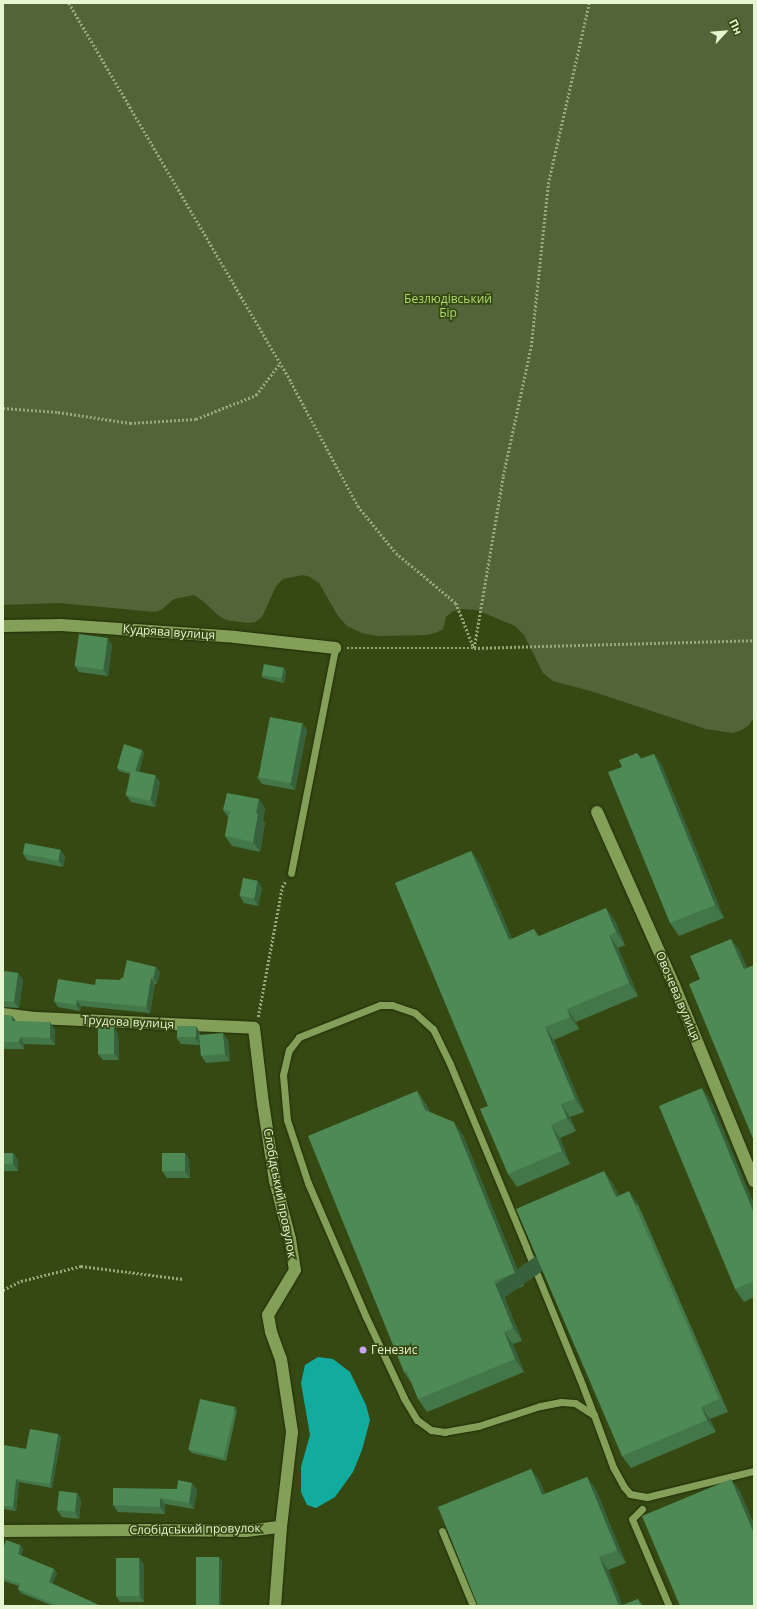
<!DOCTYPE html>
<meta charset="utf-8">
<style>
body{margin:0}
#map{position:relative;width:757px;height:1609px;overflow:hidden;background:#364913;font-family:"Open Sans",sans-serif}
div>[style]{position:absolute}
.green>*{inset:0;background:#536538}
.water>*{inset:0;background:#11aba0}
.path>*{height:2.5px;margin-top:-1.25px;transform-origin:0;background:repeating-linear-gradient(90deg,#97a87b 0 2px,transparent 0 4px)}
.roads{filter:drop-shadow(0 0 1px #202d08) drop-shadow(0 0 1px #202d08)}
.lane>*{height:7px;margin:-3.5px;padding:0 3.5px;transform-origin:3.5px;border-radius:3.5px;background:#839f58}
.street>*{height:12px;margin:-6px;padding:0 6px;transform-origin:6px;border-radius:6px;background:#839f58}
.wall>*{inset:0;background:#437749}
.shaded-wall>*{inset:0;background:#37613c;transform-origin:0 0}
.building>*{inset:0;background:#4e8a55;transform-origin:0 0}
.dots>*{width:11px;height:11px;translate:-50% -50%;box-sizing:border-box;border:2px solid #364913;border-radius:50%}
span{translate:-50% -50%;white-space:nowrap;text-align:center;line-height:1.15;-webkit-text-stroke:3.5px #364913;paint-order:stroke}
.park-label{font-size:12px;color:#aed86b}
.street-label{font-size:12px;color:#e6f6d1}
.poi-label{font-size:12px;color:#e6f6d1}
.left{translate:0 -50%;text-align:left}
.frame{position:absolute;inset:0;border:4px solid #e6f6d1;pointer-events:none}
.north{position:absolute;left:705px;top:12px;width:40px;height:40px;-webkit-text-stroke:3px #364913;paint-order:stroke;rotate:64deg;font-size:11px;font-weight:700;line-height:16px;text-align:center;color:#e6f6d1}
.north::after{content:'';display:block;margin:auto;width:14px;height:18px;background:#e6f6d1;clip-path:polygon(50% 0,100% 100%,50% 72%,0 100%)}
</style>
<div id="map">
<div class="green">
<div style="clip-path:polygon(3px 3px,754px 3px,754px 717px,749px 725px,742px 730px,733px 733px,706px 729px,594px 692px,553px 681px,543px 673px,524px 635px,515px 626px,477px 610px,462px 609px,453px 611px,446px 617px,443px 629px,438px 632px,427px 635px,378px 636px,362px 633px,347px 626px,338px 616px,319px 583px,310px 577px,303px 575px,283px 579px,276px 586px,262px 617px,255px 622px,248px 623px,226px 620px,219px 616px,204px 602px,194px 595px,174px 599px,161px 610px,155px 612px,60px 603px,3px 605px)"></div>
</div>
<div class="water">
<div style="clip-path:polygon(318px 1357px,333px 1359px,350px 1372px,366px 1405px,370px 1420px,362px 1450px,353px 1472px,335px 1497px,316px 1508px,307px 1505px,301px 1492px,301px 1467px,310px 1435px,301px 1383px,305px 1365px)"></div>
</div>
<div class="path">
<div style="left:69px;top:3px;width:439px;rotate:59.6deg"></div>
<div style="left:291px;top:382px;width:141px;rotate:61.6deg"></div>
<div style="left:358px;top:506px;width:60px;rotate:51deg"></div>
<div style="left:396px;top:553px;width:78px;rotate:39.8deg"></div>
<div style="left:456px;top:603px;width:48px;rotate:68.2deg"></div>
<div style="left:3px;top:408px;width:55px;rotate:4.2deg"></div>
<div style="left:58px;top:412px;width:73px;rotate:8.7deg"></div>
<div style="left:130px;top:423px;width:66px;rotate:-3.5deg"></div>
<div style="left:196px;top:419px;width:65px;rotate:-21.8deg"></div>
<div style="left:256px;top:395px;width:40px;rotate:-53deg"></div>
<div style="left:347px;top:648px;width:127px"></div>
<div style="left:474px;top:648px;width:280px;rotate:-1.6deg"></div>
<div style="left:474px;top:648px;width:174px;rotate:-80.4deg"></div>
<div style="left:503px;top:476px;width:132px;rotate:-77.8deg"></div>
<div style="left:531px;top:347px;width:164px;rotate:-84deg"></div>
<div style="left:548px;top:184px;width:186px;rotate:-77.2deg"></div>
<div style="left:258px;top:1017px;width:132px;rotate:-79.5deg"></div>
<div style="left:282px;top:887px;width:6px;rotate:-59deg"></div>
<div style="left:3px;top:1290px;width:20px;rotate:-27deg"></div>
<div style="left:21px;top:1281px;width:62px;rotate:-14deg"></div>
<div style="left:81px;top:1266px;width:103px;rotate:7.3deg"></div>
</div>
<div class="roads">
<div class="lane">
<div style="left:291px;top:873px;width:229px;rotate:-78.9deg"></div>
<div style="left:594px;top:1415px;width:22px;rotate:-148deg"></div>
<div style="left:575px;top:1403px;width:14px;rotate:-176deg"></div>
<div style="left:561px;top:1402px;width:21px;rotate:169deg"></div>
<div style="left:540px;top:1406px;width:65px;rotate:162.1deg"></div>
<div style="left:478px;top:1426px;width:34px;rotate:170deg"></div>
<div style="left:445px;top:1432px;width:14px;rotate:-172deg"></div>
<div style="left:431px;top:1430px;width:17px;rotate:-144deg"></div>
<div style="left:417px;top:1420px;width:26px;rotate:-121deg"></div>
<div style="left:404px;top:1398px;width:89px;rotate:-115.1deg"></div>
<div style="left:366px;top:1317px;width:146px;rotate:-113.4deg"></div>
<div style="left:308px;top:1183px;width:66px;rotate:-108.4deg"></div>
<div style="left:287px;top:1120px;width:45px;rotate:-95.1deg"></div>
<div style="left:283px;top:1075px;width:26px;rotate:-77deg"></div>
<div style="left:289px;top:1050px;width:16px;rotate:-52deg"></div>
<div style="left:299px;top:1037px;width:87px;rotate:-21.6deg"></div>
<div style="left:380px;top:1005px;width:12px"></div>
<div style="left:392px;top:1005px;width:24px;rotate:19deg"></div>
<div style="left:415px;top:1013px;width:24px;rotate:42deg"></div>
<div style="left:433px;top:1029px;width:39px;rotate:64deg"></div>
<div style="left:450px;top:1064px;width:198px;rotate:67.4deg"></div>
<div style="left:526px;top:1247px;width:143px;rotate:67.8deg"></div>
<div style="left:580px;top:1379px;width:39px;rotate:69deg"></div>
<div style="left:594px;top:1415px;width:55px;rotate:69.9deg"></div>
<div style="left:613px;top:1467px;width:23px;rotate:61deg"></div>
<div style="left:624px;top:1487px;width:9px;rotate:49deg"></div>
<div style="left:630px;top:1494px;width:17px;rotate:10deg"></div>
<div style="left:647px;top:1497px;width:110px;rotate:-13.7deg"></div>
<div style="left:642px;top:1509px;width:14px;rotate:135deg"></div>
<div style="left:632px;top:1519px;width:95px;rotate:67deg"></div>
<div style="left:442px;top:1531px;width:81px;rotate:67.5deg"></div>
</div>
<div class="street">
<div style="left:3px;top:626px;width:58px;rotate:-1deg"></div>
<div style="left:61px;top:625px;width:174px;rotate:3.9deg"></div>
<div style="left:235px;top:637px;width:101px;rotate:6.3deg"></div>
<div style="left:597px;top:812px;width:189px;rotate:66deg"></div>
<div style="left:674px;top:985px;width:212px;rotate:67.8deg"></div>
<div style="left:3px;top:1014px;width:34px;rotate:7deg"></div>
<div style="left:37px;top:1018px;width:217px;rotate:2.6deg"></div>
<div style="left:254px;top:1028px;width:76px;rotate:83.2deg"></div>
<div style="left:263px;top:1103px;width:79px;rotate:81.3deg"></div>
<div style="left:275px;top:1181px;width:60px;rotate:75.5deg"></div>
<div style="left:290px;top:1239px;width:31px;rotate:81deg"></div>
<div style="left:295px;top:1270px;width:52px;rotate:121deg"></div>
<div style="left:268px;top:1315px;width:17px;rotate:80deg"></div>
<div style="left:271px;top:1332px;width:29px;rotate:70deg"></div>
<div style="left:281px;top:1359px;width:74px;rotate:81.4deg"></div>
<div style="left:292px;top:1432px;width:96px;rotate:96.6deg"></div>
<div style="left:281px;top:1527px;width:79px;rotate:94.3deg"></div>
<div style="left:3px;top:1531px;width:141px;rotate:-0.4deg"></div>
<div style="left:144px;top:1530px;width:102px;rotate:0.6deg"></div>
<div style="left:246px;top:1531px;width:35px;rotate:-7deg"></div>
</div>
</div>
<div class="wall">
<div style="clip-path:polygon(112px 645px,108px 676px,79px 672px,75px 666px)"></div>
<div style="clip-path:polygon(284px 668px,286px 672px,284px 683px,263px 678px,261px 675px)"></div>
<div style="clip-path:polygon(302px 723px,307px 730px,295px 790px,262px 784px,257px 777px)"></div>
<div style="clip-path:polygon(142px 750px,144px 753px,139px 772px,160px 782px,155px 807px,131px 802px,127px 796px,130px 774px,119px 771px,117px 768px)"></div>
<div style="clip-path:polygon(637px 753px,642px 759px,654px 754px,662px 766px,724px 918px,679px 936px,670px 923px,622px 767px)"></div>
<div style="clip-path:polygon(265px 808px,263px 820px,265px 823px,260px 852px,232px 846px,225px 836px,228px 817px,223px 810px)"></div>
<div style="clip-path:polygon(60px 850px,65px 856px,63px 867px,27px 860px,23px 854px)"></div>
<div style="clip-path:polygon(471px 851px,480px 864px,512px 939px,534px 929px,539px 936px,615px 921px,625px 945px,618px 948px,638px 996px,576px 1022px,579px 1029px,554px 1040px,584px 1112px,570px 1117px,576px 1131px,560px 1138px,570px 1164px,517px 1187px,508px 1174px,488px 1106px)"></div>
<div style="clip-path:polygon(262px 888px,258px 906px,244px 903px,240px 896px)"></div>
<div style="clip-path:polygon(3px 971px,18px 973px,23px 980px,19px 1008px,3px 1007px)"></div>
<div style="clip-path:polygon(160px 972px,157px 984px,155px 984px,150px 1013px,81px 1006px,80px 1011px,58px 1007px,54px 1001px,95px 985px,120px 980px,123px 978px)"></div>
<div style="clip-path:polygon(3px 1015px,12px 1016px,16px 1021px,55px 1029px,55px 1045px,24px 1044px,24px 1049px,3px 1049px)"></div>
<div style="clip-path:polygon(200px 1033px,200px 1035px,228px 1040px,230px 1061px,206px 1063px,202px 1057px,200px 1041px,200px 1045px,181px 1044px,176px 1037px)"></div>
<div style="clip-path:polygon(118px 1034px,119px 1060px,103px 1060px,98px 1054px)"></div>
<div style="clip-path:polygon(417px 1091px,426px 1104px,430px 1112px,463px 1135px,524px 1286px,503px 1294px,522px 1341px,513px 1344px,524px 1372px,427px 1412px,418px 1399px,412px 1384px,404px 1372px)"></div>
<div style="clip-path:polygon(711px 1101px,754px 1205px,754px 1297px,744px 1302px,735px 1289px)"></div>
<div style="clip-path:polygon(3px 1153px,13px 1153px,18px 1160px,18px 1171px,3px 1171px)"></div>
<div style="clip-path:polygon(185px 1153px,189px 1160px,190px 1178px,167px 1178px,162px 1171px)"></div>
<div style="clip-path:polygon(613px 1184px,619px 1196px,638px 1204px,728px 1412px,710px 1419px,716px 1432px,631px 1468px,622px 1456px)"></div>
<div style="clip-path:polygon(235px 1407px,237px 1410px,226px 1461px,192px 1453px,189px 1450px)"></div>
<div style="clip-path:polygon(58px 1434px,61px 1438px,52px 1488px,19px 1482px,16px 1511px,3px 1509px,3px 1445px,26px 1449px)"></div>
<div style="clip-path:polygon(531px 1469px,540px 1482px,545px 1494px,587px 1477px,596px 1490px,626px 1563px,608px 1570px,622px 1605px,638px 1599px,643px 1606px,478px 1606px)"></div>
<div style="clip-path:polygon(197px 1489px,194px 1509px,165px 1504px,165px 1514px,118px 1512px,113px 1505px)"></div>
<div style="clip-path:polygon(77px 1493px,81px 1500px,79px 1519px,62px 1517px,57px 1510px)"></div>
<div style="clip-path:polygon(20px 1545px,23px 1549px,21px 1556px,54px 1569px,57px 1573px,52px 1584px,101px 1606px,53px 1606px,21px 1593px,18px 1589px,19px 1586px,3px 1581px,3px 1549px)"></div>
<div style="clip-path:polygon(139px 1558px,144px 1565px,144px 1602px,120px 1602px,116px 1596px)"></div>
</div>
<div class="shaded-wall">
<div style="clip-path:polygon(108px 638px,112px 645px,108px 676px,103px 670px)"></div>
<div style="clip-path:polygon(284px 668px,286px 672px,284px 683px,281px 679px)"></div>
<div style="clip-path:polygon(302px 723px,307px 730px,295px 790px,290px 784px)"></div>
<div style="clip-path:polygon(142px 750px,144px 753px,137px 776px,135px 773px)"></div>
<div style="clip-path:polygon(654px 754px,662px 766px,724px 918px,715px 905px)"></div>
<div style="clip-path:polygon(155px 775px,160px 782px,155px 807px,151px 800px)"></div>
<div style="clip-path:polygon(259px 799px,265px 808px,263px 820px,265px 823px,260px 852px,253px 842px,256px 813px)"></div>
<div style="clip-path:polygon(60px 850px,65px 856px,63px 867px,58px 860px)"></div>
<div style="clip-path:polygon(471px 851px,480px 864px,518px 953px,509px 940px)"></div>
<div style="clip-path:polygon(258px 881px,262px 888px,258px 906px,254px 899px)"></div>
<div style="clip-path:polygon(606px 908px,615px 921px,625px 945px,616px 932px)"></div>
<div style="clip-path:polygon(609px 935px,618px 948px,638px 996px,629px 983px)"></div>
<div style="clip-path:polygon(731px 939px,740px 951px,753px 982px,744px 969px)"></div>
<div style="clip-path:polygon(156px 967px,160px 972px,157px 984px,153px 978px)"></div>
<div style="clip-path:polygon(18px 973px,23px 980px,19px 1008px,14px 1002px)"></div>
<div style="clip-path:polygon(151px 978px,155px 984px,150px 1013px,146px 1007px)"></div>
<div style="clip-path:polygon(77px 1000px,81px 1006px,80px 1011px,76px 1005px)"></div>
<div style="clip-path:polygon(567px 1009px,576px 1022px,579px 1029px,570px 1017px)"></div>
<div style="clip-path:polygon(12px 1016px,17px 1023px,12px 1021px)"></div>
<div style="clip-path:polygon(50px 1022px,55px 1029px,55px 1045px,50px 1038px)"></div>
<div style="clip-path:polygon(196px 1026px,200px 1033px,200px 1045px,195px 1038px)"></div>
<div style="clip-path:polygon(114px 1027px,118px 1034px,119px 1060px,114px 1053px)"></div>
<div style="clip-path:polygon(545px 1027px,554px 1040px,584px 1112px,575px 1099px)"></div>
<div style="clip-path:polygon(223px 1033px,228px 1040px,230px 1061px,225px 1054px)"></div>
<div style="clip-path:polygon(20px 1037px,24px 1044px,24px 1049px,19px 1042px)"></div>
<div style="clip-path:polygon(702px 1088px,711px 1101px,754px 1205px,754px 1213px)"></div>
<div style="clip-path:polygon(417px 1091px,426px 1104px,434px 1123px,425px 1110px)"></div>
<div style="clip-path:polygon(561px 1104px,570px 1117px,576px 1131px,567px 1118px)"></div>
<div style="clip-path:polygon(454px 1122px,463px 1135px,524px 1286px,515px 1273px)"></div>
<div style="clip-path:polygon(551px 1125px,560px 1138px,570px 1164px,562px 1151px)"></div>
<div style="clip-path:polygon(13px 1153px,18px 1160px,18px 1171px,13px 1164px)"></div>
<div style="clip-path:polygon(185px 1153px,189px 1160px,190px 1178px,185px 1171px)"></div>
<div style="clip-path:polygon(604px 1171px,613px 1184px,625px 1210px,616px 1197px)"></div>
<div style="left:629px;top:1191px;width:16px;height:227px;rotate:55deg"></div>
<div style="clip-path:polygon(494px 1281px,503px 1294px,522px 1341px,513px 1328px)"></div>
<div style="clip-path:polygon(504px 1332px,513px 1344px,524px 1372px,515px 1359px)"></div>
<div style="left:235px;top:1407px;width:4px;height:52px;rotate:56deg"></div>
<div style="clip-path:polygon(701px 1407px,710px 1419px,716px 1432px,707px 1420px)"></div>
<div style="clip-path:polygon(58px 1434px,61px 1438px,52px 1488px,50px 1484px)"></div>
<div style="clip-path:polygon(531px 1469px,540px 1482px,551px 1508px,542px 1495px)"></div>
<div style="clip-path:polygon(587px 1477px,596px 1490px,626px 1563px,617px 1550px)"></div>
<div style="clip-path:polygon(16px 1479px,19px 1482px,16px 1511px,13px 1507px)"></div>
<div style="clip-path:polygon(731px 1479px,740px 1491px,754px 1524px,754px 1533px)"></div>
<div style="clip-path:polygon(192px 1483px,197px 1489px,194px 1509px,189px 1503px)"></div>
<div style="clip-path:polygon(77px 1493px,81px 1500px,79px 1519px,75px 1512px)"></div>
<div style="clip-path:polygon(160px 1498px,165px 1504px,165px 1514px,160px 1507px)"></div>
<div style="clip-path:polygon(20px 1545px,23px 1549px,20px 1558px,18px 1554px)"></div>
<div style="clip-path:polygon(219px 1557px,222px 1561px,221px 1606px,219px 1606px)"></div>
<div style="clip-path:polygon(599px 1557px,608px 1570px,623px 1606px,619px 1606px)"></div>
<div style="clip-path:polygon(139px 1558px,144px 1565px,144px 1602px,140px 1596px)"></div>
<div style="clip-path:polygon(54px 1569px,57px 1573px,52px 1586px,49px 1582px)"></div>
</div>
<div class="building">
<div style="left:79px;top:634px;width:29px;height:32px;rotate:8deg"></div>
<div style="left:264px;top:664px;width:20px;height:11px;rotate:11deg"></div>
<div style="left:270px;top:717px;width:33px;height:61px;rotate:11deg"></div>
<div style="clip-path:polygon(124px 744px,142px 750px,135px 771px,131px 770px,131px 772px,117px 768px)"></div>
<div style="clip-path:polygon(637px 753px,640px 759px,654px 754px,715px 905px,670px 923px,608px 772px,622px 767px,619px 760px)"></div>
<div style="left:131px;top:770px;width:25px;height:26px;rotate:12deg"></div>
<div style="clip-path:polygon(227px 793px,259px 799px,256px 813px,258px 814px,253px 842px,225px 836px,230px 811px,223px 810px)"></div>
<div style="left:25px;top:843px;width:36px;height:11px;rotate:11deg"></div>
<div style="clip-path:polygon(471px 851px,509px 940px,534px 929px,537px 937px,606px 908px,616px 932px,609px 935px,629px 983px,567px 1009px,570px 1017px,545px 1027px,575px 1099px,561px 1104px,567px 1118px,551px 1125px,562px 1151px,508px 1174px,480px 1109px,488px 1106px,395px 883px)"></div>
<div style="left:243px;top:878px;width:15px;height:18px;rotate:11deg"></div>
<div style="clip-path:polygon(731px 939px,744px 969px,754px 965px,754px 1141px,689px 984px,700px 979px,690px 956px)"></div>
<div style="clip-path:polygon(127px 960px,156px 967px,153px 978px,151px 978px,146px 1007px,77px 1000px,76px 1005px,54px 1001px,58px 979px,95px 985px,96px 979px,120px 980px,121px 978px,123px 978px)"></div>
<div style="clip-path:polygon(3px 971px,18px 973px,14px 1002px,3px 1001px)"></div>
<div style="clip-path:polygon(3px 1015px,12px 1016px,12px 1021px,50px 1022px,50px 1038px,20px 1037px,19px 1042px,3px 1042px)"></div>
<div style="left:177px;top:1026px;width:19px;height:11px"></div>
<div style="left:98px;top:1027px;width:16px;height:27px"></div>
<div style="left:223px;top:1033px;width:21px;height:24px;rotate:85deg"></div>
<div style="clip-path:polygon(702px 1088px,754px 1213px,754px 1281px,735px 1289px,659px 1106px)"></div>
<div style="clip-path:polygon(417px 1091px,425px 1110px,454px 1122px,515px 1273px,494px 1281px,513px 1328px,504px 1332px,515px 1359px,418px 1399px,407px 1371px,404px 1372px,308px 1136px)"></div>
<div style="left:3px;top:1153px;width:10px;height:11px"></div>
<div style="left:162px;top:1153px;width:23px;height:18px"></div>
<div style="clip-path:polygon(604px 1171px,616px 1197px,629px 1191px,719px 1399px,701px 1407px,707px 1420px,622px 1456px,516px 1209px)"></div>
<div style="left:200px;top:1399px;width:36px;height:52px;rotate:13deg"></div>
<div style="clip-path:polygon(30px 1429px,58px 1434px,50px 1484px,16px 1479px,13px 1507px,3px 1506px,3px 1445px,26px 1449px)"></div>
<div style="clip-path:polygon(531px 1469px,542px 1495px,587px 1477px,617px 1550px,599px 1557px,619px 1606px,478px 1606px,438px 1507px)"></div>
<div style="clip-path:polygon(731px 1479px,754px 1533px,754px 1606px,680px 1606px,642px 1516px)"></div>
<div style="clip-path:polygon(178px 1480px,192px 1483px,189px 1503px,160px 1498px,160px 1507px,113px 1505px,113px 1488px,177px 1489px)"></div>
<div style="left:59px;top:1491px;width:18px;height:19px;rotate:6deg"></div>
<div style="clip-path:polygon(6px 1540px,20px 1545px,18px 1554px,54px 1569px,49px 1582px,101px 1606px,56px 1606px,56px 1605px,18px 1589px,20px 1584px,3px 1578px,3px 1549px)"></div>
<div style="left:196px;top:1557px;width:23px;height:49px"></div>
<div style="left:116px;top:1558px;width:23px;height:38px"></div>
<div style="clip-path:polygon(638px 1599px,641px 1606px,621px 1606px)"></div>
</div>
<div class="dots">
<div style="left:363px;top:1350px;background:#c9a5ee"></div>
</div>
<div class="park-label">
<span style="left:448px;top:306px">Безлюдівський<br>Бір</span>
</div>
<div class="street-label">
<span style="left:169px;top:632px;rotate:4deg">Кудрява вулиця</span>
<span style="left:678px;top:996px;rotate:67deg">Овочева вулиця</span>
<span style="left:128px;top:1022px;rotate:3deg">Трудова вулиця</span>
<span style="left:280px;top:1193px;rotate:79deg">Слобідський провулок</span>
<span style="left:195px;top:1529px;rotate:-1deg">Слобідський провулок</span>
</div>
<div class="poi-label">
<span class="left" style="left:371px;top:1350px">Генезис</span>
</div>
<div class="frame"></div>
<div class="north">Пн</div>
</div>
